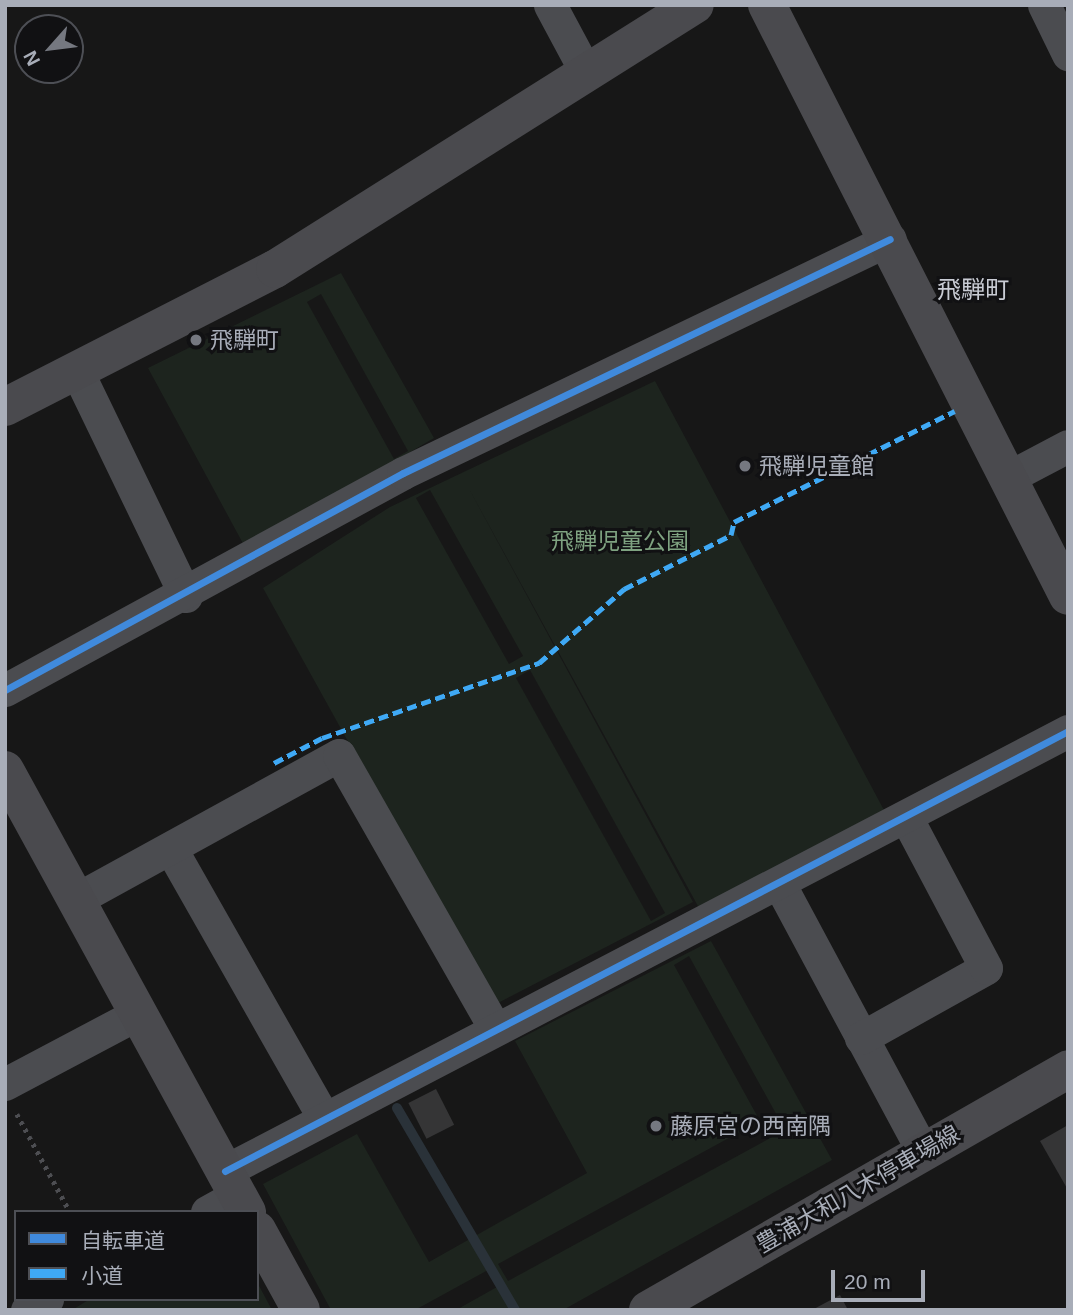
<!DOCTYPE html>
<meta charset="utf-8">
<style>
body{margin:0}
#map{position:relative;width:1073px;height:1315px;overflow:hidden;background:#171717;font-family:Helvetica,"Noto Sans JP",sans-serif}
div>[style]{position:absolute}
.green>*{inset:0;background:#1d241e}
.stream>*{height:10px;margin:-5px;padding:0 5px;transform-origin:5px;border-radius:5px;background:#2a3239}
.building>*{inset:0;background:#353536;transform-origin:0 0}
.path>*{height:4.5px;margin-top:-2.25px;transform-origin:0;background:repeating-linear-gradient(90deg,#4d4e52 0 3.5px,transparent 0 8.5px)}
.street>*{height:33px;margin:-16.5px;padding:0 16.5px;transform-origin:16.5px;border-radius:16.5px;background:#4b4c50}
.secondary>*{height:38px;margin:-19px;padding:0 19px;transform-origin:19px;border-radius:19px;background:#4a4a4e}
.quiet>*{height:5px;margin-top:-2.5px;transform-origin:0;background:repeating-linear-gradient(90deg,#3fa9f5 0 10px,transparent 0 15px)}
.cycleway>*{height:7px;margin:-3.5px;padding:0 3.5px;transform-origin:3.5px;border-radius:3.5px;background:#408adc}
.dots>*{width:19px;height:19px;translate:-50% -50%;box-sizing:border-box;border:4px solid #111113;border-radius:50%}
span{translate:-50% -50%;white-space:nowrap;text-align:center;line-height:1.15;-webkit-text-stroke:6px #111113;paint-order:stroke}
.poi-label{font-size:23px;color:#a8adb8}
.left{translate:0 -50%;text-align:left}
.park-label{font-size:23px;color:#7fa381}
.street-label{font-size:23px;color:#a8adb8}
.neighbourhood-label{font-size:24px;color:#c9ccd4}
.frame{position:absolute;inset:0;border:7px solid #a8adb8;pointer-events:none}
.legend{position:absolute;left:14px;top:1210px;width:245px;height:91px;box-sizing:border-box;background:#111113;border:2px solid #4d4f55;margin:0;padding:9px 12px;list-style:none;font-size:21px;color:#a8adb8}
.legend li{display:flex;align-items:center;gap:14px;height:35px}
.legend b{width:35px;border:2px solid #4d4f55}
.north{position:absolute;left:14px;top:14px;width:70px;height:70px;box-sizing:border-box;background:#111113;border:2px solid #4d4f55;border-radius:50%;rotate:242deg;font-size:19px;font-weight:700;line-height:28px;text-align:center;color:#a8adb8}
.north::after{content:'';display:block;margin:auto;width:24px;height:32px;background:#757880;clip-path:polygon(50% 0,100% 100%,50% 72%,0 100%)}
.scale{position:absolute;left:831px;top:1270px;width:94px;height:32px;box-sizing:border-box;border:4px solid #a8adb8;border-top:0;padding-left:9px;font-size:21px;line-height:24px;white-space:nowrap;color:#a8adb8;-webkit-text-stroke:5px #111113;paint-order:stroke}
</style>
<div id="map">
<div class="green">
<div style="clip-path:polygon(evenodd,341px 273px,434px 438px,246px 549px,148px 368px,341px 273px,321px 294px,408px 451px,394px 459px,307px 302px,321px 294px)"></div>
<div style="clip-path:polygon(evenodd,655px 381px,885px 812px,699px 908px,468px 487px,693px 902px,494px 1005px,263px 588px,390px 507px,655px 381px,430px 490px,523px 656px,509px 664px,416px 498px,430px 490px,655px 381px,530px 670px,665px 913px,651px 921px,516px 678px,530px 670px)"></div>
<div style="clip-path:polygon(evenodd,711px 941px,832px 1160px,563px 1310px,456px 1310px,497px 1287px,488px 1270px,415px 1310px,331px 1310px,263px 1184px,357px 1134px,429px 1262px,587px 1173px,515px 1041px,711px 941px,689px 956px,785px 1130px,508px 1281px,498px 1264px,760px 1121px,674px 965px,689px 956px)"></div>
<div style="clip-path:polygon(257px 1282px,272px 1310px,72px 1310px,90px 1299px,257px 1299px)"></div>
</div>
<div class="stream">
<div style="left:397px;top:1108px;width:234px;rotate:59.7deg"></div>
</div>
<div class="building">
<div style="left:436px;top:1089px;width:40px;height:31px;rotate:63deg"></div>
<div style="clip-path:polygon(1068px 1125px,1068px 1190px,1040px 1141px)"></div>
<div style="clip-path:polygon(840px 1295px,848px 1310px,812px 1310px)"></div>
</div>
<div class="path">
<div style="left:17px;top:1114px;width:111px;rotate:61.6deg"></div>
</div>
<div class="street">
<div style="left:550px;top:5px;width:76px;rotate:61.8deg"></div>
<div style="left:1044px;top:5px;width:55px;rotate:63.9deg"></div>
<div style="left:77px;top:371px;width:250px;rotate:64.2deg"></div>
<div style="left:1011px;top:476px;width:64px;rotate:-27.8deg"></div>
<div style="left:5px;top:690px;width:453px;rotate:-28.6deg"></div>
<div style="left:403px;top:473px;width:540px;rotate:-25.66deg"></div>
<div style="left:171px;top:849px;width:309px;rotate:60.4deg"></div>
<div style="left:780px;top:885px;width:303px;rotate:61.8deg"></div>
<div style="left:75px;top:900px;width:301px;rotate:-28.8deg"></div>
<div style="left:339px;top:755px;width:315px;rotate:60.3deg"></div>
<div style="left:861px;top:1038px;width:143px;rotate:-29.2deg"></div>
<div style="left:986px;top:968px;width:169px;rotate:-117.9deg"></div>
<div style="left:5px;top:1084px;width:149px;rotate:-27.9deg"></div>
<div style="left:225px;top:1171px;width:951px;rotate:-27.56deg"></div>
<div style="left:207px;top:1212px;width:35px;rotate:-29deg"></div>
<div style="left:27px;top:1310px;width:23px;rotate:-29deg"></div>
</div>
<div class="secondary">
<div style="left:767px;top:5px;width:663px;rotate:63.01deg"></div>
<div style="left:5px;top:407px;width:303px;rotate:-27.1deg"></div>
<div style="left:275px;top:269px;width:496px;rotate:-32.2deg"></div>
<div style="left:5px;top:770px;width:504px;rotate:61.3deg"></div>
<div style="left:257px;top:1230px;width:91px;rotate:61.2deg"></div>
<div style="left:648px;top:1310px;width:484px;rotate:-29.8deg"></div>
</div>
<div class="quiet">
<div style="left:274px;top:763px;width:54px;rotate:-27.5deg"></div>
<div style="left:322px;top:738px;width:230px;rotate:-19.1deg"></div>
<div style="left:539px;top:663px;width:113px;rotate:-41deg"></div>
<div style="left:624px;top:589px;width:120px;rotate:-26.8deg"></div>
<div style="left:731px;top:535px;width:13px;rotate:-77deg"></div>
<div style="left:734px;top:522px;width:247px;rotate:-26.7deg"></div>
</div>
<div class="cycleway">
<div style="left:5px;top:690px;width:453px;rotate:-28.6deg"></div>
<div style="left:403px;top:473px;width:540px;rotate:-25.66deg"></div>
<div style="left:225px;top:1171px;width:951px;rotate:-27.56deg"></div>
</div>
<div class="dots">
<div style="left:196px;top:340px;background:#757880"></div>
<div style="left:745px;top:466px;background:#757880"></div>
<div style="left:656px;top:1126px;background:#757880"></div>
</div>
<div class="poi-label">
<span class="left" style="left:210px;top:340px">飛騨町</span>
<span class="left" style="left:759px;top:466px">飛騨児童館</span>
<span class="left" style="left:670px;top:1126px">藤原宮の西南隅</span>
</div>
<div class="park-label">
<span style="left:620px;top:541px">飛騨児童公園</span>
</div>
<div class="street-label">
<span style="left:858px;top:1189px;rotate:-30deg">豊浦大和八木停車場線</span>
</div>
<div class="neighbourhood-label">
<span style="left:973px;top:290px">飛騨町</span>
</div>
<div class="frame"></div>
<ul class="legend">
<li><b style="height:9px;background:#408adc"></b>自転車道</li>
<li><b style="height:9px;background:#3fa9f5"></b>小道</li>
</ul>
<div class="north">N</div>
<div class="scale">20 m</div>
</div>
